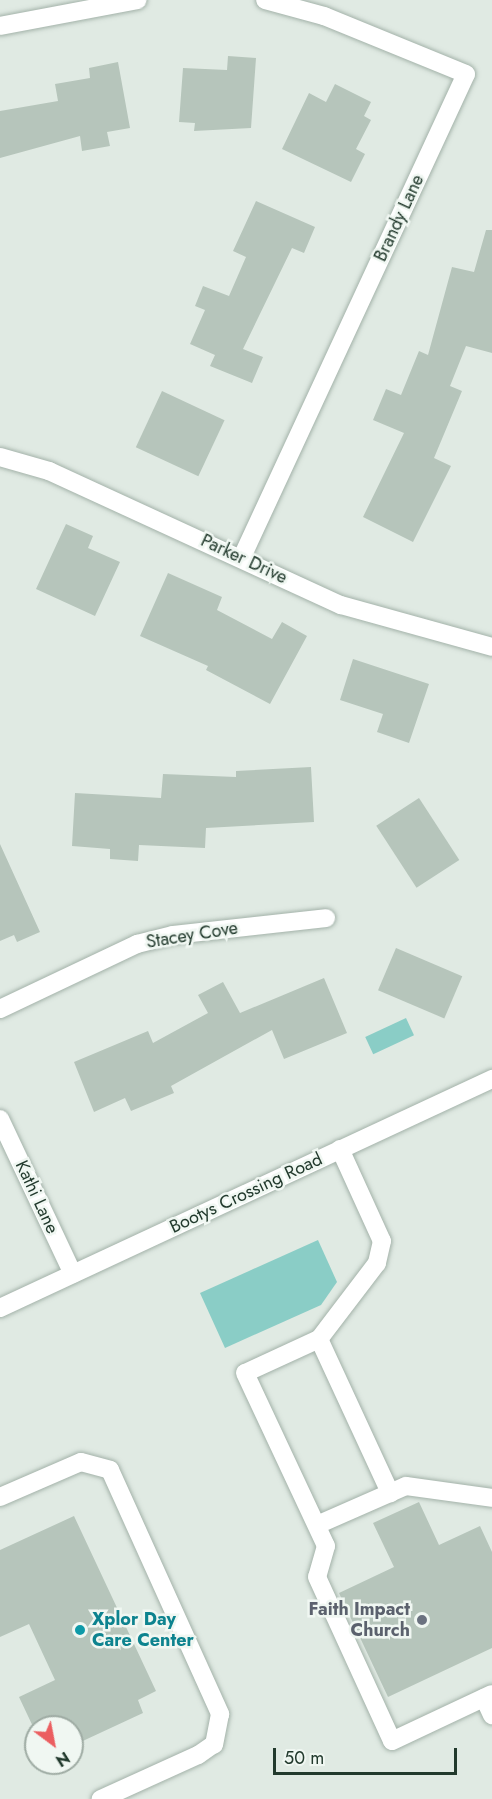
<!DOCTYPE html>
<style>
body{margin:0}
#map{position:relative;width:492px;height:1799px;overflow:hidden;background:#e0eae3;font-family:Jost,sans-serif}
div>[style]{position:absolute}
.water>*{inset:0;background:#8acdc6;transform-origin:0 0}
.building>*{inset:0;background:#b6c5bb;transform-origin:0 0}
.roads{filter:drop-shadow(0 0 2px #a3b2a9) drop-shadow(0 0 2px #a3b2a9)}
.minor>*{height:18px;margin:-9px;padding:0 9px;transform-origin:9px;border-radius:9px;background:#fff}
.dots>*{width:16px;height:16px;translate:-50% -50%;box-sizing:border-box;border:3px solid #f0f7f2;border-radius:50%}
span{translate:-50% -50%;white-space:nowrap;text-align:center;line-height:1.15;-webkit-text-stroke:5px #f0f7f2;paint-order:stroke}
.street-label{font-size:18px;color:#223a2d}
.worship-label{font-size:18px;color:#5b616d;font-weight:700}
.right{translate:-100% -50%;text-align:right}
.culture-label{font-size:18px;color:#0d838f;font-weight:700}
.left{translate:0 -50%;text-align:left}
.north{position:absolute;left:24px;top:1715px;width:60px;height:60px;box-sizing:border-box;background:#f0f7f2;border:2px solid #9eaba3;border-radius:50%;rotate:148deg;font-size:16px;font-weight:700;line-height:24px;text-align:center;color:#223a2d}
.north::after{content:'';display:block;margin:auto;width:21px;height:27px;background:#eb5e60;clip-path:polygon(50% 0,100% 100%,50% 72%,0 100%)}
.scale{position:absolute;left:273px;top:1748px;width:184px;height:27px;box-sizing:border-box;border:3px solid #223a2d;border-top:0;padding-left:8px;font-size:18px;line-height:21px;white-space:nowrap;color:#223a2d;-webkit-text-stroke:4px #f0f7f2;paint-order:stroke}
</style>
<div id="map">
<div class="water">
<div style="left:406px;top:1018px;width:19px;height:45px;rotate:65deg"></div>
<div style="clip-path:polygon(318px 1240px,337px 1282px,321px 1305px,225px 1348px,200px 1293px)"></div>
</div>
<div class="building">
<div style="clip-path:polygon(228px 56px,256px 58px,251px 128px,194px 131px,195px 123px,179px 122px,183px 68px,227px 70px)"></div>
<div style="clip-path:polygon(118px 62px,130px 128px,107px 132px,110px 146px,82px 151px,80px 136px,0 158px,0 111px,58px 101px,55px 84px,90px 78px,89px 68px)"></div>
<div style="clip-path:polygon(335px 84px,371px 102px,364px 116px,371px 120px,356px 149px,365px 154px,351px 182px,282px 149px,309px 93px,326px 102px)"></div>
<div style="clip-path:polygon(256px 201px,315px 227px,304px 253px,292px 248px,243px 349px,263px 357px,252px 383px,210px 366px,215px 355px,190px 344px,205px 310px,195px 306px,203px 286px,229px 296px,246px 257px,233px 251px)"></div>
<div style="clip-path:polygon(486px 230px,492px 230px,492px 353px,466px 346px,450px 386px,462px 391px,434px 458px,451px 466px,413px 542px,363px 517px,404px 433px,373px 420px,386px 389px,401px 395px,419px 351px,428px 355px,452px 267px,474px 272px)"></div>
<div style="left:162px;top:391px;width:69px;height:62px;rotate:25deg"></div>
<div style="clip-path:polygon(66px 524px,93px 536px,88px 548px,120px 562px,95px 616px,36px 589px)"></div>
<div style="clip-path:polygon(168px 573px,222px 597px,217px 610px,272px 639px,282px 622px,307px 636px,270px 704px,206px 670px,208px 666px,140px 636px)"></div>
<div style="clip-path:polygon(353px 659px,429px 684px,409px 743px,377px 732px,383px 714px,340px 700px)"></div>
<div style="clip-path:polygon(311px 767px,314px 822px,206px 828px,205px 848px,139px 845px,138px 861px,110px 859px,110px 849px,72px 846px,75px 793px,161px 798px,163px 774px,236px 777px,236px 771px)"></div>
<div style="left:419px;top:798px;width:74px;height:51px;rotate:57deg"></div>
<div style="clip-path:polygon(0 844px,40px 932px,17px 942px,14px 935px,0 941px)"></div>
<div style="left:396px;top:948px;width:72px;height:46px;rotate:23deg"></div>
<div style="clip-path:polygon(324px 978px,347px 1033px,284px 1059px,272px 1030px,171px 1086px,174px 1093px,131px 1111px,125px 1098px,94px 1112px,74px 1062px,148px 1031px,153px 1043px,208px 1013px,198px 995px,223px 982px,240px 1013px)"></div>
<div style="clip-path:polygon(419px 1502px,439px 1545px,480px 1526px,492px 1552px,492px 1648px,388px 1697px,339px 1593px,394px 1567px,373px 1523px)"></div>
<div style="clip-path:polygon(74px 1516px,156px 1691px,138px 1700px,143px 1713px,72px 1746px,72px 1727px,36px 1727px,36px 1733px,19px 1697px,55px 1680px,29px 1624px,0 1637px,0 1550px)"></div>
</div>
<div class="roads">
<div class="minor">
<div style="left:0;top:26px;width:140px;rotate:-10.7deg"></div>
<div style="left:0;top:457px;width:51px;rotate:15.9deg"></div>
<div style="left:49px;top:471px;width:321px;rotate:24.7deg"></div>
<div style="left:341px;top:605px;width:157px;rotate:15.5deg"></div>
<div style="left:242px;top:557px;width:532px;rotate:-65.12deg"></div>
<div style="left:466px;top:74px;width:153px;rotate:-157.8deg"></div>
<div style="left:324px;top:16px;width:61px;rotate:-164.8deg"></div>
<div style="left:0;top:1009px;width:152px;rotate:-25.4deg"></div>
<div style="left:137px;top:944px;width:37px;rotate:-14deg"></div>
<div style="left:173px;top:935px;width:154px;rotate:-6.3deg"></div>
<div style="left:0;top:1119px;width:171px;rotate:64.8deg"></div>
<div style="left:340px;top:1149px;width:101px;rotate:65.5deg"></div>
<div style="left:382px;top:1241px;width:23px;rotate:103deg"></div>
<div style="left:377px;top:1263px;width:96px;rotate:127.3deg"></div>
<div style="left:319px;top:1339px;width:81px;rotate:155.3deg"></div>
<div style="left:245px;top:1373px;width:191px;rotate:64.9deg"></div>
<div style="left:326px;top:1546px;width:32px;rotate:106deg"></div>
<div style="left:317px;top:1577px;width:180px;rotate:65.4deg"></div>
<div style="left:392px;top:1741px;width:110px;rotate:-25.2deg"></div>
<div style="left:0;top:1308px;width:543px;rotate:-24.96deg"></div>
<div style="left:319px;top:1339px;width:170px;rotate:65.2deg"></div>
<div style="left:0;top:1497px;width:88px;rotate:-23.4deg"></div>
<div style="left:81px;top:1462px;width:30px;rotate:15deg"></div>
<div style="left:110px;top:1470px;width:268px;rotate:65.7deg"></div>
<div style="left:220px;top:1714px;width:31px;rotate:101deg"></div>
<div style="left:214px;top:1744px;width:19px;rotate:145deg"></div>
<div style="left:198px;top:1755px;width:107px;rotate:155.6deg"></div>
<div style="left:317px;top:1525px;width:97px;rotate:-23.7deg"></div>
<div style="left:406px;top:1486px;width:87px;rotate:7.9deg"></div>
<div style="left:484px;top:1698px;width:19px;rotate:65deg"></div>
</div>
</div>
<div class="dots">
<div style="left:422px;top:1620px;background:#6b7280"></div>
<div style="left:80px;top:1630px;background:#0f9aa8"></div>
</div>
<div class="street-label">
<span style="left:399px;top:218px;rotate:-65deg">Brandy Lane</span>
<span style="left:244px;top:559px;rotate:25deg">Parker Drive</span>
<span style="left:192px;top:935px;rotate:-9deg">Stacey Cove</span>
<span style="left:246px;top:1193px;rotate:-25deg">Bootys Crossing Road</span>
<span style="left:37px;top:1197px;rotate:65deg">Kathi Lane</span>
</div>
<div class="worship-label">
<span class="right" style="left:410px;top:1620px">Faith Impact<br>Church</span>
</div>
<div class="culture-label">
<span class="left" style="left:92px;top:1630px">Xplor Day<br>Care Center</span>
</div>
<div class="north">N</div>
<div class="scale">50 m</div>
</div>
